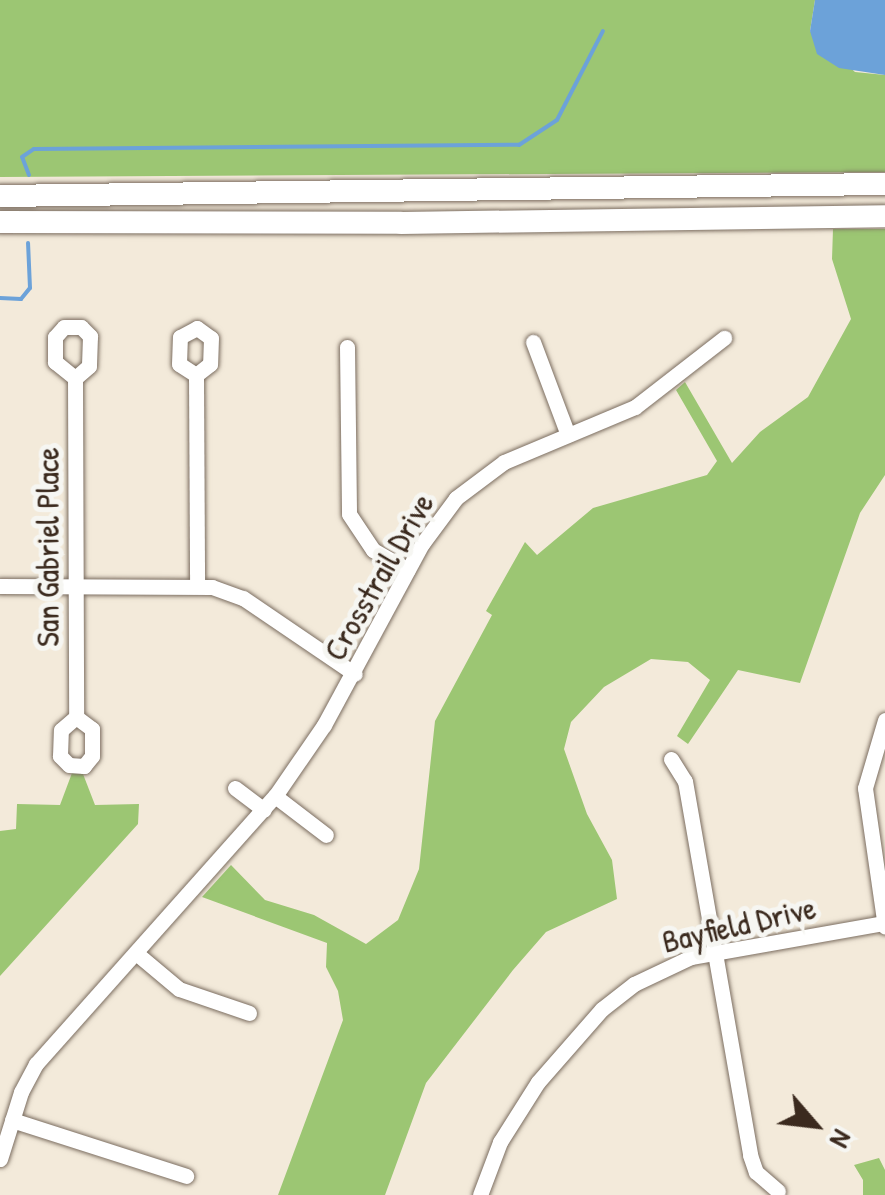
<!DOCTYPE html>
<style>
body{margin:0}
#map{position:relative;width:885px;height:1195px;overflow:hidden;background:#f3eada;font-family:"Patrick Hand",sans-serif}
div>[style]{position:absolute}
.green>*{inset:0;background:#9cc673}
.water>*{inset:0;background:#6ca2d9}
.stream>*{height:4px;margin:-2px;padding:0 2px;transform-origin:2px;border-radius:2px;background:#6ca2d9}
.roads{filter:drop-shadow(0 0 2px #7b6d60) drop-shadow(0 0 2px #7b6d60)}
.minor>*{height:15px;margin:-7.5px;padding:0 7.5px;transform-origin:7.5px;border-radius:7.5px;background:#fff}
.highway>*{height:22px;margin:-11px;padding:0 11px;transform-origin:11px;border-radius:11px;background:#fff}
span{translate:-50% -50%;white-space:nowrap;text-align:center;line-height:1.15;-webkit-text-stroke:10px #f6f6f2;paint-order:stroke}
.street-label{font-size:32px;color:#3b2a1e}
.north{position:absolute;left:765px;top:1075px;width:100px;height:100px;-webkit-text-stroke:8px #f6f6f2;paint-order:stroke;rotate:118deg;font-size:28px;font-weight:700;line-height:40px;text-align:center;color:#3b2a1e}
.north::after{content:'';display:block;margin:auto;width:35px;height:45px;background:#3b2a1e;clip-path:polygon(50% 0,100% 100%,50% 72%,0 100%)}
</style>
<div id="map">
<div class="green">
<div style="clip-path:polygon(0 0,815px 0,810px 31px,855px 72px,885px 75px,885px 172px,0 177px)"></div>
<div style="clip-path:polygon(833px 229px,885px 229px,885px 475px,860px 513px,800px 683px,738px 670px,688px 744px,677px 736px,710px 680px,688px 662px,651px 659px,604px 687px,571px 722px,564px 749px,587px 814px,612px 860px,617px 899px,546px 932px,513px 970px,426px 1083px,385px 1195px,278px 1195px,343px 1020px,338px 991px,326px 967px,327px 943px,202px 897px,231px 865px,265px 900px,314px 915px,366px 944px,398px 920px,419px 869px,435px 721px,492px 615px,486px 611px,525px 542px,537px 555px,593px 508px,707px 475px,717px 461px,676px 390px,685px 382px,732px 463px,760px 432px,808px 397px,851px 319px,832px 259px)"></div>
<div style="clip-path:polygon(72px 773px,83px 774px,95px 805px,139px 804px,138px 824px,0 976px,0 831px,16px 829px,17px 804px,60px 805px)"></div>
<div style="clip-path:polygon(879px 1158px,885px 1170px,885px 1195px,863px 1195px,863px 1180px,854px 1165px)"></div>
</div>
<div class="water">
<div style="clip-path:polygon(815px 0,885px 0,885px 75px,839px 68px,817px 54px,810px 31px)"></div>
</div>
<div class="stream">
<div style="left:29px;top:175px;width:19px;rotate:-111deg"></div>
<div style="left:22px;top:157px;width:14px;rotate:-34deg"></div>
<div style="left:34px;top:149px;width:485px;rotate:-0.5deg"></div>
<div style="left:519px;top:145px;width:45px;rotate:-33.3deg"></div>
<div style="left:557px;top:120px;width:100px;rotate:-62.7deg"></div>
<div style="left:0;top:298px;width:21px;rotate:3deg"></div>
<div style="left:21px;top:299px;width:14px;rotate:-51deg"></div>
<div style="left:30px;top:288px;width:45px;rotate:-92.5deg"></div>
</div>
<div class="roads">
<div class="minor">
<div style="left:64px;top:327px;width:17px"></div>
<div style="left:81px;top:327px;width:13px;rotate:45deg"></div>
<div style="left:90px;top:336px;width:30px;rotate:92deg"></div>
<div style="left:89px;top:366px;width:18px;rotate:139deg"></div>
<div style="left:75px;top:378px;width:26px;rotate:-141deg"></div>
<div style="left:55px;top:362px;width:25px;rotate:-90deg"></div>
<div style="left:55px;top:337px;width:13px;rotate:-48deg"></div>
<div style="left:197px;top:328px;width:17px;rotate:36deg"></div>
<div style="left:211px;top:338px;width:26px;rotate:92deg"></div>
<div style="left:210px;top:364px;width:18px;rotate:142deg"></div>
<div style="left:196px;top:375px;width:20px;rotate:-147deg"></div>
<div style="left:179px;top:364px;width:27px;rotate:-88deg"></div>
<div style="left:180px;top:337px;width:19px;rotate:-28deg"></div>
<div style="left:533px;top:342px;width:99px;rotate:69.4deg"></div>
<div style="left:347px;top:347px;width:167px;rotate:89.3deg"></div>
<div style="left:349px;top:514px;width:43px;rotate:56.3deg"></div>
<div style="left:373px;top:550px;width:40px;rotate:29.7deg"></div>
<div style="left:196px;top:375px;width:210px;rotate:89.7deg"></div>
<div style="left:75px;top:378px;width:339px;rotate:89.8deg"></div>
<div style="left:0;top:586px;width:212px;rotate:0.3deg"></div>
<div style="left:212px;top:587px;width:33px;rotate:20deg"></div>
<div style="left:243px;top:598px;width:135px;rotate:34.2deg"></div>
<div style="left:76px;top:717px;width:20px;rotate:37deg"></div>
<div style="left:92px;top:729px;width:27px;rotate:90deg"></div>
<div style="left:92px;top:756px;width:13px;rotate:129deg"></div>
<div style="left:84px;top:766px;width:15px;rotate:-176deg"></div>
<div style="left:69px;top:765px;width:13px;rotate:-135deg"></div>
<div style="left:60px;top:756px;width:26px;rotate:-88deg"></div>
<div style="left:61px;top:730px;width:20px;rotate:-41deg"></div>
<div style="left:885px;top:720px;width:71px;rotate:106.4deg"></div>
<div style="left:865px;top:788px;width:140px;rotate:81.8deg"></div>
<div style="left:671px;top:759px;width:26px;rotate:58deg"></div>
<div style="left:685px;top:781px;width:380px;rotate:80.1deg"></div>
<div style="left:750px;top:1155px;width:18px;rotate:71deg"></div>
<div style="left:756px;top:1172px;width:29px;rotate:41deg"></div>
<div style="left:235px;top:788px;width:36px;rotate:37deg"></div>
<div style="left:275px;top:796px;width:64px;rotate:37.4deg"></div>
<div style="left:136px;top:953px;width:56px;rotate:39.9deg"></div>
<div style="left:179px;top:989px;width:74px;rotate:18.9deg"></div>
<div style="left:12px;top:1120px;width:183px;rotate:17.8deg"></div>
<div style="left:0;top:1159px;width:70px;rotate:-72.6deg"></div>
<div style="left:21px;top:1092px;width:32px;rotate:-62deg"></div>
<div style="left:36px;top:1064px;width:359px;rotate:-48.3deg"></div>
<div style="left:275px;top:796px;width:86px;rotate:-55.4deg"></div>
<div style="left:324px;top:725px;width:206px;rotate:-61.6deg"></div>
<div style="left:422px;top:544px;width:57px;rotate:-53.5deg"></div>
<div style="left:456px;top:498px;width:60px;rotate:-36.9deg"></div>
<div style="left:504px;top:462px;width:142px;rotate:-22.8deg"></div>
<div style="left:635px;top:407px;width:113px;rotate:-37.8deg"></div>
<div style="left:480px;top:1195px;width:57px;rotate:-69.3deg"></div>
<div style="left:500px;top:1142px;width:71px;rotate:-57.7deg"></div>
<div style="left:538px;top:1082px;width:97px;rotate:-48.8deg"></div>
<div style="left:602px;top:1009px;width:41px;rotate:-38deg"></div>
<div style="left:634px;top:984px;width:63px;rotate:-25.3deg"></div>
<div style="left:691px;top:957px;width:196px;rotate:-10deg"></div>
</div>
<div class="highway">
<div style="left:0;top:196px;width:885px;rotate:-0.78deg"></div>
<div style="left:0;top:222px;width:401px;rotate:0.1deg"></div>
<div style="left:401px;top:223px;width:484px;rotate:-0.8deg"></div>
</div>
</div>
<div class="street-label">
<span style="left:48px;top:547px;rotate:-90deg">San Gabriel Place</span>
<span style="left:379px;top:577px;rotate:-60deg">Crosstrail Drive</span>
<span style="left:739px;top:925px;rotate:-13deg">Bayfield Drive</span>
</div>
<div class="north">N</div>
</div>
